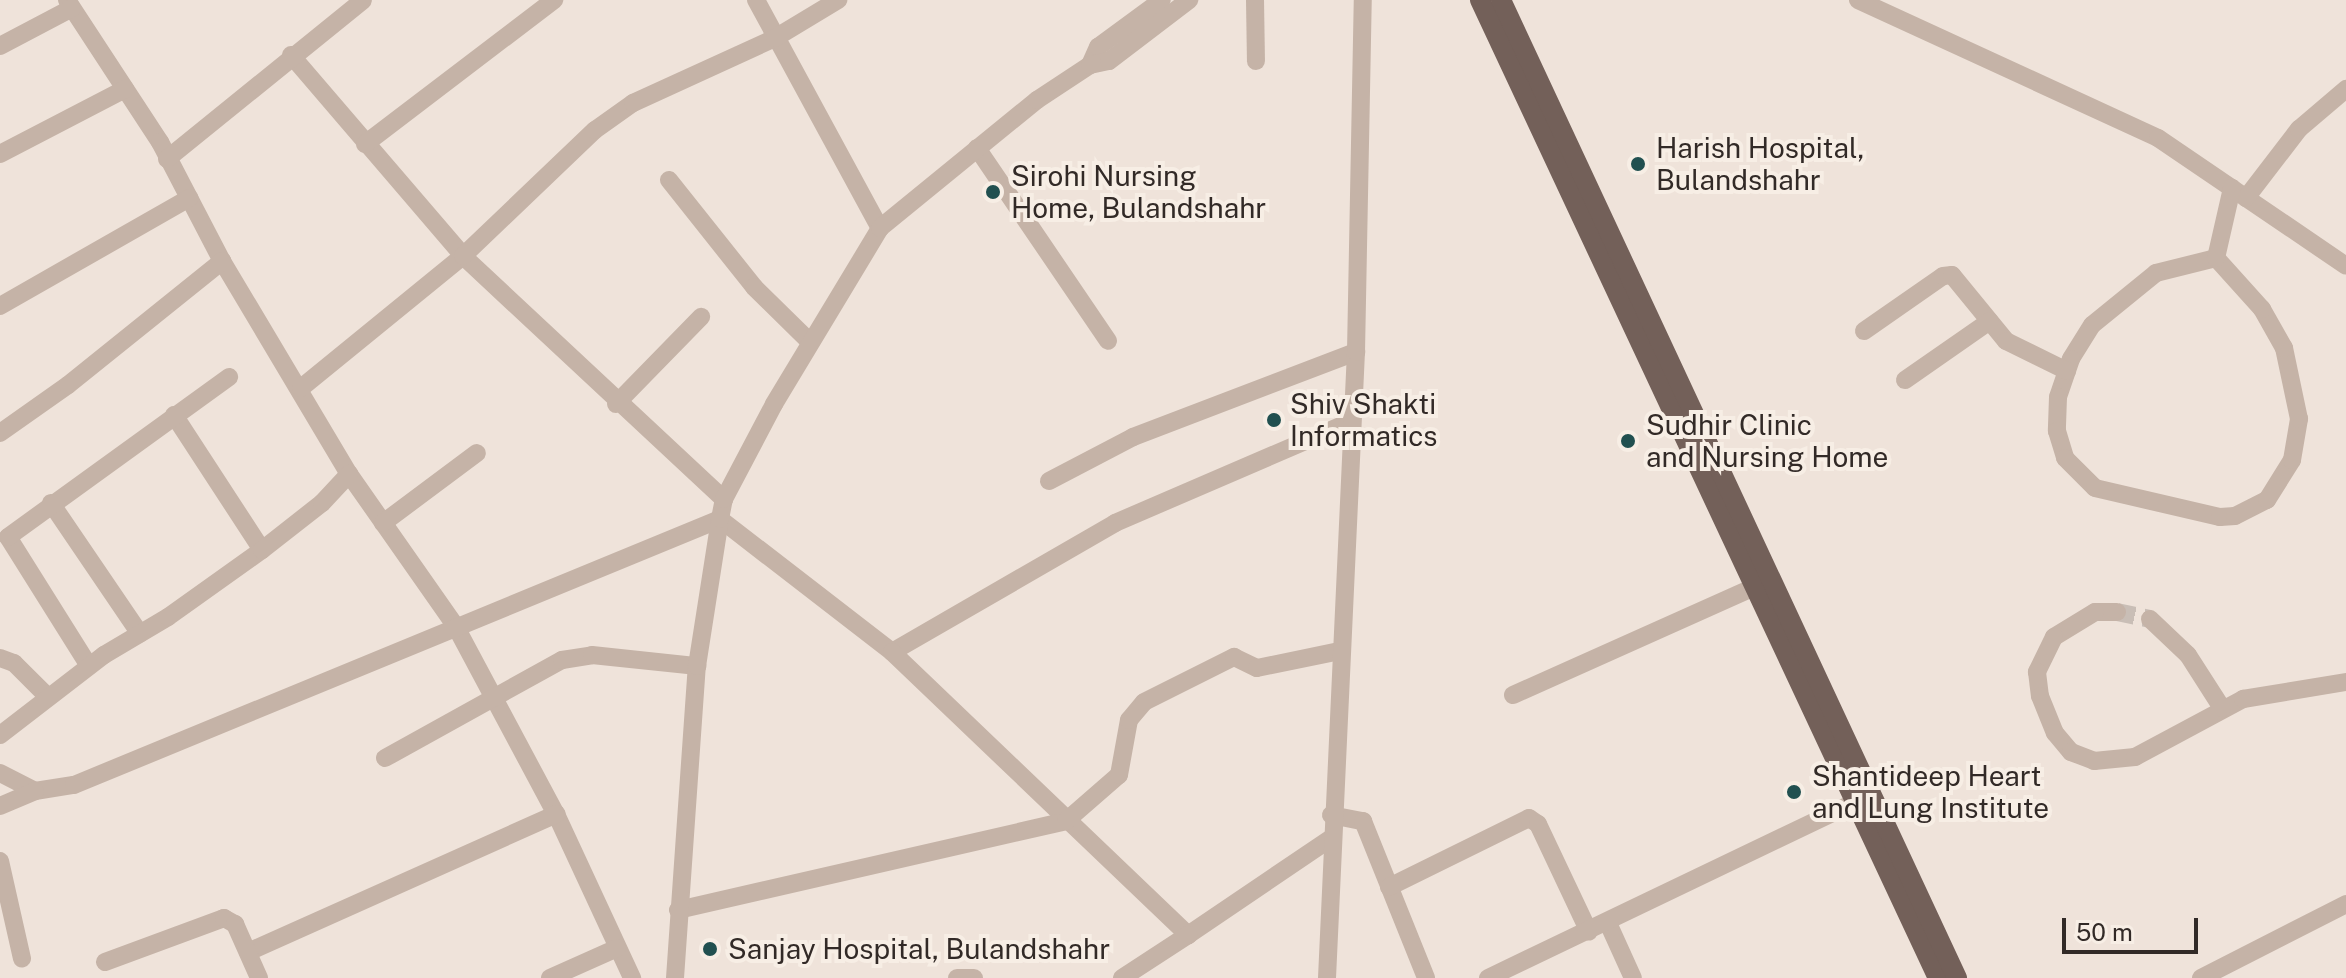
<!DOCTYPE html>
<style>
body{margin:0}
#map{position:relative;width:2346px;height:978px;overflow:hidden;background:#efe3da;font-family:"Public Sans",sans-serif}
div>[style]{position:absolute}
.minor-tunnel>*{height:18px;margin-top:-9px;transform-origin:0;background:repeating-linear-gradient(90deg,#c9beb6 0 18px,transparent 0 27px)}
.minor>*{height:18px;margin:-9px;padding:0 9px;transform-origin:9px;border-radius:9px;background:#c5b3a7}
.major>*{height:20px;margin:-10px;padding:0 10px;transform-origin:10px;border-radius:10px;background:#736059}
.dots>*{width:22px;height:22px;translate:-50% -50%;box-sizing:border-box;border:4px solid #f7eee5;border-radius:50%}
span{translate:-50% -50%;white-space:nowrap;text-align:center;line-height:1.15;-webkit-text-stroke:8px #f7eee5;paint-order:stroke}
.poi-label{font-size:28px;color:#322a27}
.left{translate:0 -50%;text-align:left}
.scale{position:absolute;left:2062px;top:918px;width:136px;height:36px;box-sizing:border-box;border:4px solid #322a27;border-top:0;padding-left:10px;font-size:24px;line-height:28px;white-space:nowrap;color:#322a27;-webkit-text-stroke:6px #f7eee5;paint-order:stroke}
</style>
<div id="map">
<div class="minor-tunnel">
<div style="left:2117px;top:612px;width:34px;rotate:12deg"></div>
</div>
<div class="minor">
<div style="left:67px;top:0;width:170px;rotate:56.8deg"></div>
<div style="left:160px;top:142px;width:134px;rotate:62.5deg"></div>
<div style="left:222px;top:261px;width:248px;rotate:59.2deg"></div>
<div style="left:349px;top:474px;width:187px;rotate:55deg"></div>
<div style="left:456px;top:627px;width:212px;rotate:61.9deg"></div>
<div style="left:556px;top:814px;width:181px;rotate:65.1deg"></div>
<div style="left:756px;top:0;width:260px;rotate:61.5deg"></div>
<div style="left:1255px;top:0;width:61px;rotate:89.1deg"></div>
<div style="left:1858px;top:0;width:330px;rotate:24.7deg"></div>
<div style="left:2158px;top:138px;width:227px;rotate:34.2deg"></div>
<div style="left:0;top:46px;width:81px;rotate:-27.8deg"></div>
<div style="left:291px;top:55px;width:265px;rotate:49.4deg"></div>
<div style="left:463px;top:256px;width:357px;rotate:43deg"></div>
<div style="left:1090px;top:65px;width:20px;rotate:-66deg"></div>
<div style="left:1098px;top:47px;width:79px;rotate:-36.3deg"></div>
<div style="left:365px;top:144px;width:238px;rotate:-37.3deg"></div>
<div style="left:977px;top:148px;width:233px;rotate:55.8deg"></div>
<div style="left:0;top:154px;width:141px;rotate:-27.5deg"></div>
<div style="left:167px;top:159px;width:252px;rotate:-39deg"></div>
<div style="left:669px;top:180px;width:137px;rotate:51.5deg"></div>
<div style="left:754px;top:287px;width:76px;rotate:44.5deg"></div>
<div style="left:2246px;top:198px;width:87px;rotate:-52.5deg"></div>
<div style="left:2299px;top:129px;width:62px;rotate:-40.4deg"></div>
<div style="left:2216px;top:258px;width:62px;rotate:166deg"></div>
<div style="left:2156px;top:273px;width:82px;rotate:140.9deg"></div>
<div style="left:2092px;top:325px;width:40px;rotate:122deg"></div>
<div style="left:2071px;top:359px;width:40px;rotate:108.9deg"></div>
<div style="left:2058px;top:397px;width:34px;rotate:92deg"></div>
<div style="left:2057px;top:431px;width:28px;rotate:73deg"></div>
<div style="left:2065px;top:458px;width:42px;rotate:45deg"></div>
<div style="left:2095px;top:488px;width:128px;rotate:13.1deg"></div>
<div style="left:2220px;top:517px;width:15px;rotate:-4deg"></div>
<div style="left:2235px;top:516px;width:36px;rotate:-27deg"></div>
<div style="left:2267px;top:500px;width:47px;rotate:-58deg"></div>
<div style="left:2292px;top:460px;width:42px;rotate:-80.3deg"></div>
<div style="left:2299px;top:419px;width:73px;rotate:-101.9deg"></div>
<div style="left:2284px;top:348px;width:45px;rotate:-119.4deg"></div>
<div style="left:2262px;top:309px;width:69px;rotate:-132deg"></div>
<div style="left:2216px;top:258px;width:72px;rotate:-77.1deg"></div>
<div style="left:0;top:306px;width:218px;rotate:-29.7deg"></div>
<div style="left:1864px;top:331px;width:96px;rotate:-34.8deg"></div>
<div style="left:1943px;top:276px;width:9px;rotate:-6deg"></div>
<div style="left:1952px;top:275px;width:85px;rotate:50.7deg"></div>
<div style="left:2006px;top:341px;width:68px;rotate:26.2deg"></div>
<div style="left:1905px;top:380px;width:103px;rotate:-34.8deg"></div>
<div style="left:301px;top:388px;width:209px;rotate:-39.2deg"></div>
<div style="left:463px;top:256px;width:182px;rotate:-43.7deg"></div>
<div style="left:595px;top:130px;width:47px;rotate:-35.4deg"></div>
<div style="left:633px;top:103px;width:156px;rotate:-24.6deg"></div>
<div style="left:775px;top:38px;width:74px;rotate:-31.1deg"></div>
<div style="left:616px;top:404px;width:122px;rotate:-45.7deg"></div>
<div style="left:174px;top:415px;width:161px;rotate:56.9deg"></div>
<div style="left:0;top:433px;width:83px;rotate:-35.2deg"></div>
<div style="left:68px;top:385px;width:198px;rotate:-38.8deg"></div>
<div style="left:1049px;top:481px;width:95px;rotate:-27.6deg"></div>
<div style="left:1133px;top:437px;width:239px;rotate:-20.9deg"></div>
<div style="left:51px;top:503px;width:158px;rotate:55.8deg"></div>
<div style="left:383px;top:523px;width:117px;rotate:-36.7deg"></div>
<div style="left:2117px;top:612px;width:22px;rotate:180deg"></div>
<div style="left:2095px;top:612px;width:48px;rotate:148.6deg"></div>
<div style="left:2054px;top:637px;width:39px;rotate:116deg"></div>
<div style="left:2037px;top:672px;width:24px;rotate:83deg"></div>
<div style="left:2040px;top:696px;width:40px;rotate:68deg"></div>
<div style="left:2055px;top:733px;width:25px;rotate:50deg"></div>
<div style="left:2071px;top:752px;width:25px;rotate:21deg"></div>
<div style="left:2094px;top:761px;width:41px;rotate:-5.6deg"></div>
<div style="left:2135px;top:757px;width:123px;rotate:-28.2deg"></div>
<div style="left:2243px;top:699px;width:104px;rotate:-9.4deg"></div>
<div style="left:2150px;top:619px;width:52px;rotate:43.5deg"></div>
<div style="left:2188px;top:655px;width:63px;rotate:57.3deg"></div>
<div style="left:892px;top:652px;width:258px;rotate:-30deg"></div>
<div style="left:1115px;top:523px;width:258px;rotate:-23.3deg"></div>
<div style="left:0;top:658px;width:15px;rotate:20deg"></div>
<div style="left:14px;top:663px;width:47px;rotate:45deg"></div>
<div style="left:89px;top:666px;width:152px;rotate:-122.1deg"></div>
<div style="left:8px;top:537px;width:273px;rotate:-35.9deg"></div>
<div style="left:1513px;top:695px;width:265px;rotate:-24.1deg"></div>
<div style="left:0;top:735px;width:131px;rotate:-37.6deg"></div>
<div style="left:104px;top:655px;width:74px;rotate:-30.7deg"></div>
<div style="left:168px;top:617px;width:115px;rotate:-35.5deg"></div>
<div style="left:262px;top:550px;width:76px;rotate:-38.1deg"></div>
<div style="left:322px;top:503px;width:40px;rotate:-47deg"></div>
<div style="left:385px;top:758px;width:202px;rotate:-29deg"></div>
<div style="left:562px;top:660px;width:30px;rotate:-9deg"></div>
<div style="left:592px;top:655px;width:106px;rotate:6deg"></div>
<div style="left:0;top:773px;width:39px;rotate:27deg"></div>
<div style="left:35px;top:791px;width:39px;rotate:-9deg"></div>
<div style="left:74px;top:785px;width:699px;rotate:-22.38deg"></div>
<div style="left:720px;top:519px;width:217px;rotate:37.7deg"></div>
<div style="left:892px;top:652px;width:410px;rotate:43.7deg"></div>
<div style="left:1188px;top:935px;width:171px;rotate:-34.1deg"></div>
<div style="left:0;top:806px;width:38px;rotate:-23deg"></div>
<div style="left:1331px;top:815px;width:33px;rotate:11deg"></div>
<div style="left:1363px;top:821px;width:169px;rotate:68.1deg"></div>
<div style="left:0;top:861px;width:100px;rotate:77.3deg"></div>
<div style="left:1389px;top:887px;width:156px;rotate:-26.2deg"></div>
<div style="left:1529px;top:818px;width:11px;rotate:34deg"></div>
<div style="left:1538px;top:824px;width:119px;rotate:64.7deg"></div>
<div style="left:678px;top:910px;width:398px;rotate:-12.9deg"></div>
<div style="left:1066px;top:821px;width:70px;rotate:-41deg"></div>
<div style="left:1119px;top:775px;width:56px;rotate:-79.7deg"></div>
<div style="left:1129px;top:720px;width:23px;rotate:-50deg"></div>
<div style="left:1144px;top:702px;width:101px;rotate:-26.6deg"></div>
<div style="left:1234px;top:657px;width:25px;rotate:26deg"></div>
<div style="left:1257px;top:668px;width:85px;rotate:-11.6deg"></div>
<div style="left:1608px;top:923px;width:60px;rotate:65.6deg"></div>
<div style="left:248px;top:952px;width:338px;rotate:-24.1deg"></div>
<div style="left:105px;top:962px;width:127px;rotate:-20.3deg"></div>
<div style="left:224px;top:918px;width:13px;rotate:29deg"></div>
<div style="left:235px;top:924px;width:59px;rotate:66deg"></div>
<div style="left:550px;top:978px;width:73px;rotate:-24.1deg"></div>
<div style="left:675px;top:978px;width:313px;rotate:-86deg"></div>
<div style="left:697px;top:666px;width:149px;rotate:-81.1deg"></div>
<div style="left:720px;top:519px;width:20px;rotate:-79deg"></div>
<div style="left:724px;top:499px;width:107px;rotate:-62.2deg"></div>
<div style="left:774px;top:404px;width:205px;rotate:-58.9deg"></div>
<div style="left:880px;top:228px;width:203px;rotate:-39.2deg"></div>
<div style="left:1037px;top:100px;width:64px;rotate:-33.4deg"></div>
<div style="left:1090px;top:65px;width:19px;rotate:-12deg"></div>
<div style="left:1109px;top:61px;width:101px;rotate:-37.3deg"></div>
<div style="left:957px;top:978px;width:17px"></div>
<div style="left:1122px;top:978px;width:79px;rotate:-33.1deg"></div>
<div style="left:1327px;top:978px;width:627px;rotate:-87.35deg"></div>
<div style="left:1356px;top:352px;width:352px;rotate:-88.9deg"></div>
<div style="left:1488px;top:978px;width:421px;rotate:-25.6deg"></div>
<div style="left:2201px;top:978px;width:163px;rotate:-27deg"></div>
</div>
<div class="major">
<div style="left:1480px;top:0;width:1080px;rotate:64.91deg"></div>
<div style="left:1501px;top:0;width:1079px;rotate:65deg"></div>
</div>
<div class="dots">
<div style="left:1638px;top:164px;background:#215050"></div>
<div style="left:993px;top:192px;background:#215050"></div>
<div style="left:1274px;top:420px;background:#215050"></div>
<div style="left:1628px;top:441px;background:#215050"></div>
<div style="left:1794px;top:792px;background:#215050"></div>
<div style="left:710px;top:949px;background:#215050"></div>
</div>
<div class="poi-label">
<span class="left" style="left:1656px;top:164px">Harish Hospital,<br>Bulandshahr</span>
<span class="left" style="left:1011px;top:192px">Sirohi Nursing<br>Home, Bulandshahr</span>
<span class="left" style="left:1290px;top:420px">Shiv Shakti<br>Informatics</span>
<span class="left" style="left:1646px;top:441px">Sudhir Clinic<br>and Nursing Home</span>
<span class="left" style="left:1812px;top:792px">Shantideep Heart<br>and Lung Institute</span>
<span class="left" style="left:728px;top:949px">Sanjay Hospital, Bulandshahr</span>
</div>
<div class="scale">50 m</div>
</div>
